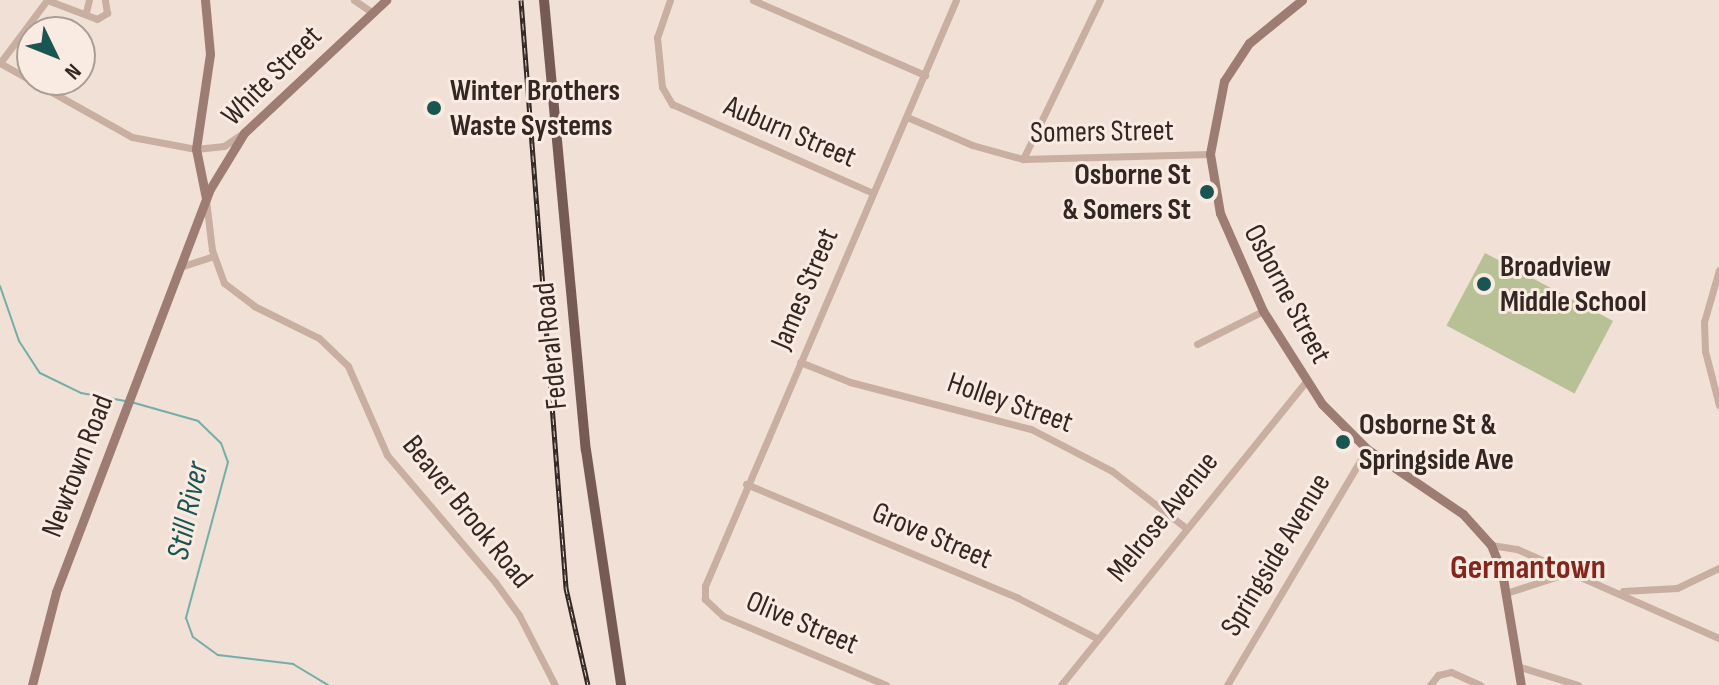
<!DOCTYPE html>
<style>
body{margin:0}
#map{position:relative;width:1719px;height:685px;overflow:hidden;background:#f1e0d5;font-family:"Sofia Sans Condensed",sans-serif}
div>[style]{position:absolute}
.green>*{inset:0;background:#b8c096;transform-origin:0 0}
.stream>*{height:2px;margin:-1px;padding:0 1px;transform-origin:1px;border-radius:1px;background:#74aea9}
.street>*{height:7px;margin:-3.5px;padding:0 3.5px;transform-origin:3.5px;border-radius:3.5px;background:#c9aea2}
.secondary>*{height:9px;margin:-4.5px;padding:0 4.5px;transform-origin:4.5px;border-radius:4.5px;background:#9c7c73}
.primary>*{height:10px;margin:-5px;padding:0 5px;transform-origin:5px;border-radius:5px;background:#765b55}
.rail>*{height:5px;margin-top:-2.5px;transform-origin:0;background:repeating-linear-gradient(90deg,#f9ebe1 0 6px,#332724 0 12px);box-sizing:border-box;border-block:2px solid #332724}
.dots>*{width:22px;height:22px;translate:-50% -50%;box-sizing:border-box;border:4px solid #f9ebe1;border-radius:50%}
span{translate:-50% -50%;white-space:nowrap;text-align:center;line-height:1.15;-webkit-text-stroke:6px #f9ebe1;paint-order:stroke}
.street-label{font-size:30px;color:#332724}
.poi-label{font-size:30px;color:#332724;font-weight:700}
.left{translate:0 -50%;text-align:left}
.right{translate:-100% -50%;text-align:right}
.water-label{font-size:32px;color:#195551;font-style:italic}
.quarter-label{font-size:34px;color:#84261c;font-weight:700}
.north{position:absolute;left:16px;top:16px;width:80px;height:80px;box-sizing:border-box;background:#f9ebe1;border:2px solid #aa9d95;border-radius:50%;rotate:133deg;font-size:22px;font-weight:700;line-height:32px;text-align:center;color:#332724}
.north::after{content:'';display:block;margin:auto;width:28px;height:36px;background:#195551;clip-path:polygon(50% 0,100% 100%,50% 72%,0 100%)}
</style>
<div id="map">
<div class="green">
<div style="left:1485px;top:253px;width:145px;height:82px;rotate:28deg"></div>
</div>
<div class="stream">
<div style="left:0;top:286px;width:58px;rotate:70.9deg"></div>
<div style="left:19px;top:341px;width:38px;rotate:57deg"></div>
<div style="left:40px;top:373px;width:46px;rotate:26deg"></div>
<div style="left:81px;top:393px;width:45px;rotate:10.3deg"></div>
<div style="left:131px;top:402px;width:70px;rotate:15.8deg"></div>
<div style="left:198px;top:421px;width:32px;rotate:44deg"></div>
<div style="left:221px;top:443px;width:20px;rotate:70deg"></div>
<div style="left:228px;top:462px;width:162px;rotate:105.1deg"></div>
<div style="left:186px;top:618px;width:20px;rotate:70deg"></div>
<div style="left:193px;top:637px;width:31px;rotate:36deg"></div>
<div style="left:218px;top:655px;width:76px;rotate:6.8deg"></div>
<div style="left:293px;top:664px;width:41px;rotate:31deg"></div>
</div>
<div class="street">
<div style="left:47px;top:0;width:53px;rotate:20.8deg"></div>
<div style="left:97px;top:19px;width:12px;rotate:-31deg"></div>
<div style="left:107px;top:13px;width:13px;rotate:-99deg"></div>
<div style="left:354px;top:0;width:22px;rotate:34deg"></div>
<div style="left:670px;top:0;width:39px;rotate:109deg"></div>
<div style="left:657px;top:37px;width:50px;rotate:84.3deg"></div>
<div style="left:662px;top:87px;width:20px;rotate:60deg"></div>
<div style="left:672px;top:104px;width:220px;rotate:23.9deg"></div>
<div style="left:753px;top:0;width:188px;rotate:23.6deg"></div>
<div style="left:86px;top:12px;width:12px;rotate:-76deg"></div>
<div style="left:0;top:63px;width:151px;rotate:29.3deg"></div>
<div style="left:132px;top:137px;width:65px;rotate:10.6deg"></div>
<div style="left:196px;top:149px;width:28px;rotate:-6deg"></div>
<div style="left:224px;top:146px;width:22px;rotate:-34deg"></div>
<div style="left:0;top:63px;width:79px;rotate:-53.3deg"></div>
<div style="left:907px;top:117px;width:71px;rotate:23.3deg"></div>
<div style="left:972px;top:145px;width:53px;rotate:15.4deg"></div>
<div style="left:1023px;top:159px;width:187px;rotate:-1.5deg"></div>
<div style="left:1023px;top:159px;width:177px;rotate:-64.2deg"></div>
<div style="left:206px;top:200px;width:50px;rotate:83.2deg"></div>
<div style="left:212px;top:250px;width:35px;rotate:70deg"></div>
<div style="left:224px;top:283px;width:38px;rotate:37deg"></div>
<div style="left:254px;top:306px;width:72px;rotate:26.2deg"></div>
<div style="left:319px;top:338px;width:40px;rotate:44deg"></div>
<div style="left:348px;top:366px;width:97px;rotate:66.3deg"></div>
<div style="left:387px;top:455px;width:167px;rotate:49.6deg"></div>
<div style="left:495px;top:582px;width:41px;rotate:54deg"></div>
<div style="left:519px;top:615px;width:79px;rotate:62.8deg"></div>
<div style="left:180px;top:267px;width:35px;rotate:-18deg"></div>
<div style="left:1719px;top:270px;width:54px;rotate:106.1deg"></div>
<div style="left:1704px;top:322px;width:29px;rotate:88deg"></div>
<div style="left:1705px;top:351px;width:56px;rotate:75.5deg"></div>
<div style="left:1197px;top:344px;width:74px;rotate:-26.6deg"></div>
<div style="left:800px;top:362px;width:54px;rotate:21.8deg"></div>
<div style="left:850px;top:382px;width:187px;rotate:14.6deg"></div>
<div style="left:1031px;top:429px;width:91px;rotate:27.4deg"></div>
<div style="left:1112px;top:471px;width:93px;rotate:37.6deg"></div>
<div style="left:746px;top:484px;width:295px;rotate:22.7deg"></div>
<div style="left:1018px;top:598px;width:89px;rotate:26.9deg"></div>
<div style="left:1491px;top:545px;width:26px;rotate:9deg"></div>
<div style="left:1517px;top:549px;width:221px;rotate:23.8deg"></div>
<div style="left:1623px;top:591px;width:54px;rotate:-3.2deg"></div>
<div style="left:1677px;top:588px;width:47px;rotate:-25.5deg"></div>
<div style="left:1506px;top:593px;width:62px;rotate:-17.9deg"></div>
<div style="left:1517px;top:666px;width:64px;rotate:17.3deg"></div>
<div style="left:886px;top:685px;width:177px;rotate:-157.1deg"></div>
<div style="left:723px;top:616px;width:25px;rotate:-137deg"></div>
<div style="left:705px;top:599px;width:13px;rotate:-90deg"></div>
<div style="left:705px;top:586px;width:637px;rotate:-66.81deg"></div>
<div style="left:1061px;top:685px;width:390px;rotate:-51.1deg"></div>
<div style="left:1227px;top:685px;width:274px;rotate:-59.3deg"></div>
<div style="left:1430px;top:685px;width:13px;rotate:-51deg"></div>
<div style="left:1438px;top:675px;width:13px;rotate:-13deg"></div>
<div style="left:1451px;top:672px;width:32px;rotate:24deg"></div>
</div>
<div class="secondary">
<div style="left:205px;top:0;width:54px;rotate:84.7deg"></div>
<div style="left:210px;top:54px;width:96px;rotate:98.4deg"></div>
<div style="left:196px;top:149px;width:50px;rotate:78.5deg"></div>
<div style="left:1302px;top:0;width:68px;rotate:140.9deg"></div>
<div style="left:1249px;top:43px;width:45px;rotate:123.3deg"></div>
<div style="left:1224px;top:81px;width:74px;rotate:100.9deg"></div>
<div style="left:1210px;top:154px;width:60px;rotate:80.4deg"></div>
<div style="left:1220px;top:213px;width:107px;rotate:66.3deg"></div>
<div style="left:1263px;top:311px;width:110px;rotate:57.6deg"></div>
<div style="left:1322px;top:404px;width:64px;rotate:45deg"></div>
<div style="left:1367px;top:449px;width:116px;rotate:34.1deg"></div>
<div style="left:1463px;top:514px;width:42px;rotate:47.9deg"></div>
<div style="left:1491px;top:545px;width:29px;rotate:68deg"></div>
<div style="left:1502px;top:572px;width:115px;rotate:80.5deg"></div>
<div style="left:32px;top:685px;width:96px;rotate:-75.5deg"></div>
<div style="left:56px;top:592px;width:431px;rotate:-69.1deg"></div>
<div style="left:210px;top:189px;width:66px;rotate:-58.7deg"></div>
<div style="left:244px;top:133px;width:195px;rotate:-43.1deg"></div>
</div>
<div class="primary">
<div style="left:544px;top:0;width:452px;rotate:84.7deg"></div>
<div style="left:586px;top:450px;width:238px;rotate:81.5deg"></div>
</div>
<div class="rail">
<div style="left:521px;top:0;width:590px;rotate:85.62deg"></div>
<div style="left:566px;top:588px;width:99px;rotate:77.2deg"></div>
</div>
<div class="dots">
<div style="left:434px;top:108px;background:#195551"></div>
<div style="left:1207px;top:192px;background:#195551"></div>
<div style="left:1484px;top:284px;background:#195551"></div>
<div style="left:1343px;top:442px;background:#195551"></div>
</div>
<div class="street-label">
<span style="left:272px;top:76px;rotate:-45deg">White Street</span>
<span style="left:790px;top:132px;rotate:23deg">Auburn Street</span>
<span style="left:1102px;top:132px;rotate:-1deg">Somers Street</span>
<span style="left:805px;top:289px;rotate:-67deg">James Street</span>
<span style="left:1287px;top:294px;rotate:62deg">Osborne Street</span>
<span style="left:551px;top:346px;rotate:-96deg">Federal Road</span>
<span style="left:1010px;top:403px;rotate:19deg">Holley Street</span>
<span style="left:78px;top:466px;rotate:-69deg">Newtown Road</span>
<span style="left:467px;top:512px;rotate:51deg">Beaver Brook Road</span>
<span style="left:1163px;top:517px;rotate:-51deg">Melrose Avenue</span>
<span style="left:932px;top:536px;rotate:23deg">Grove Street</span>
<span style="left:1276px;top:555px;rotate:-59deg">Springside Avenue</span>
<span style="left:802px;top:623px;rotate:23deg">Olive Street</span>
</div>
<div class="poi-label">
<span class="left" style="left:450px;top:108px">Winter Brothers<br>Waste Systems</span>
<span class="right" style="left:1191px;top:192px">Osborne St<br>&amp; Somers St</span>
<span class="left" style="left:1500px;top:284px">Broadview<br>Middle School</span>
<span class="left" style="left:1359px;top:442px">Osborne St &amp;<br>Springside Ave</span>
</div>
<div class="water-label">
<span style="left:189px;top:511px;rotate:-78deg">Still River</span>
</div>
<div class="quarter-label">
<span style="left:1528px;top:568px">Germantown</span>
</div>
<div class="north">N</div>
</div>
